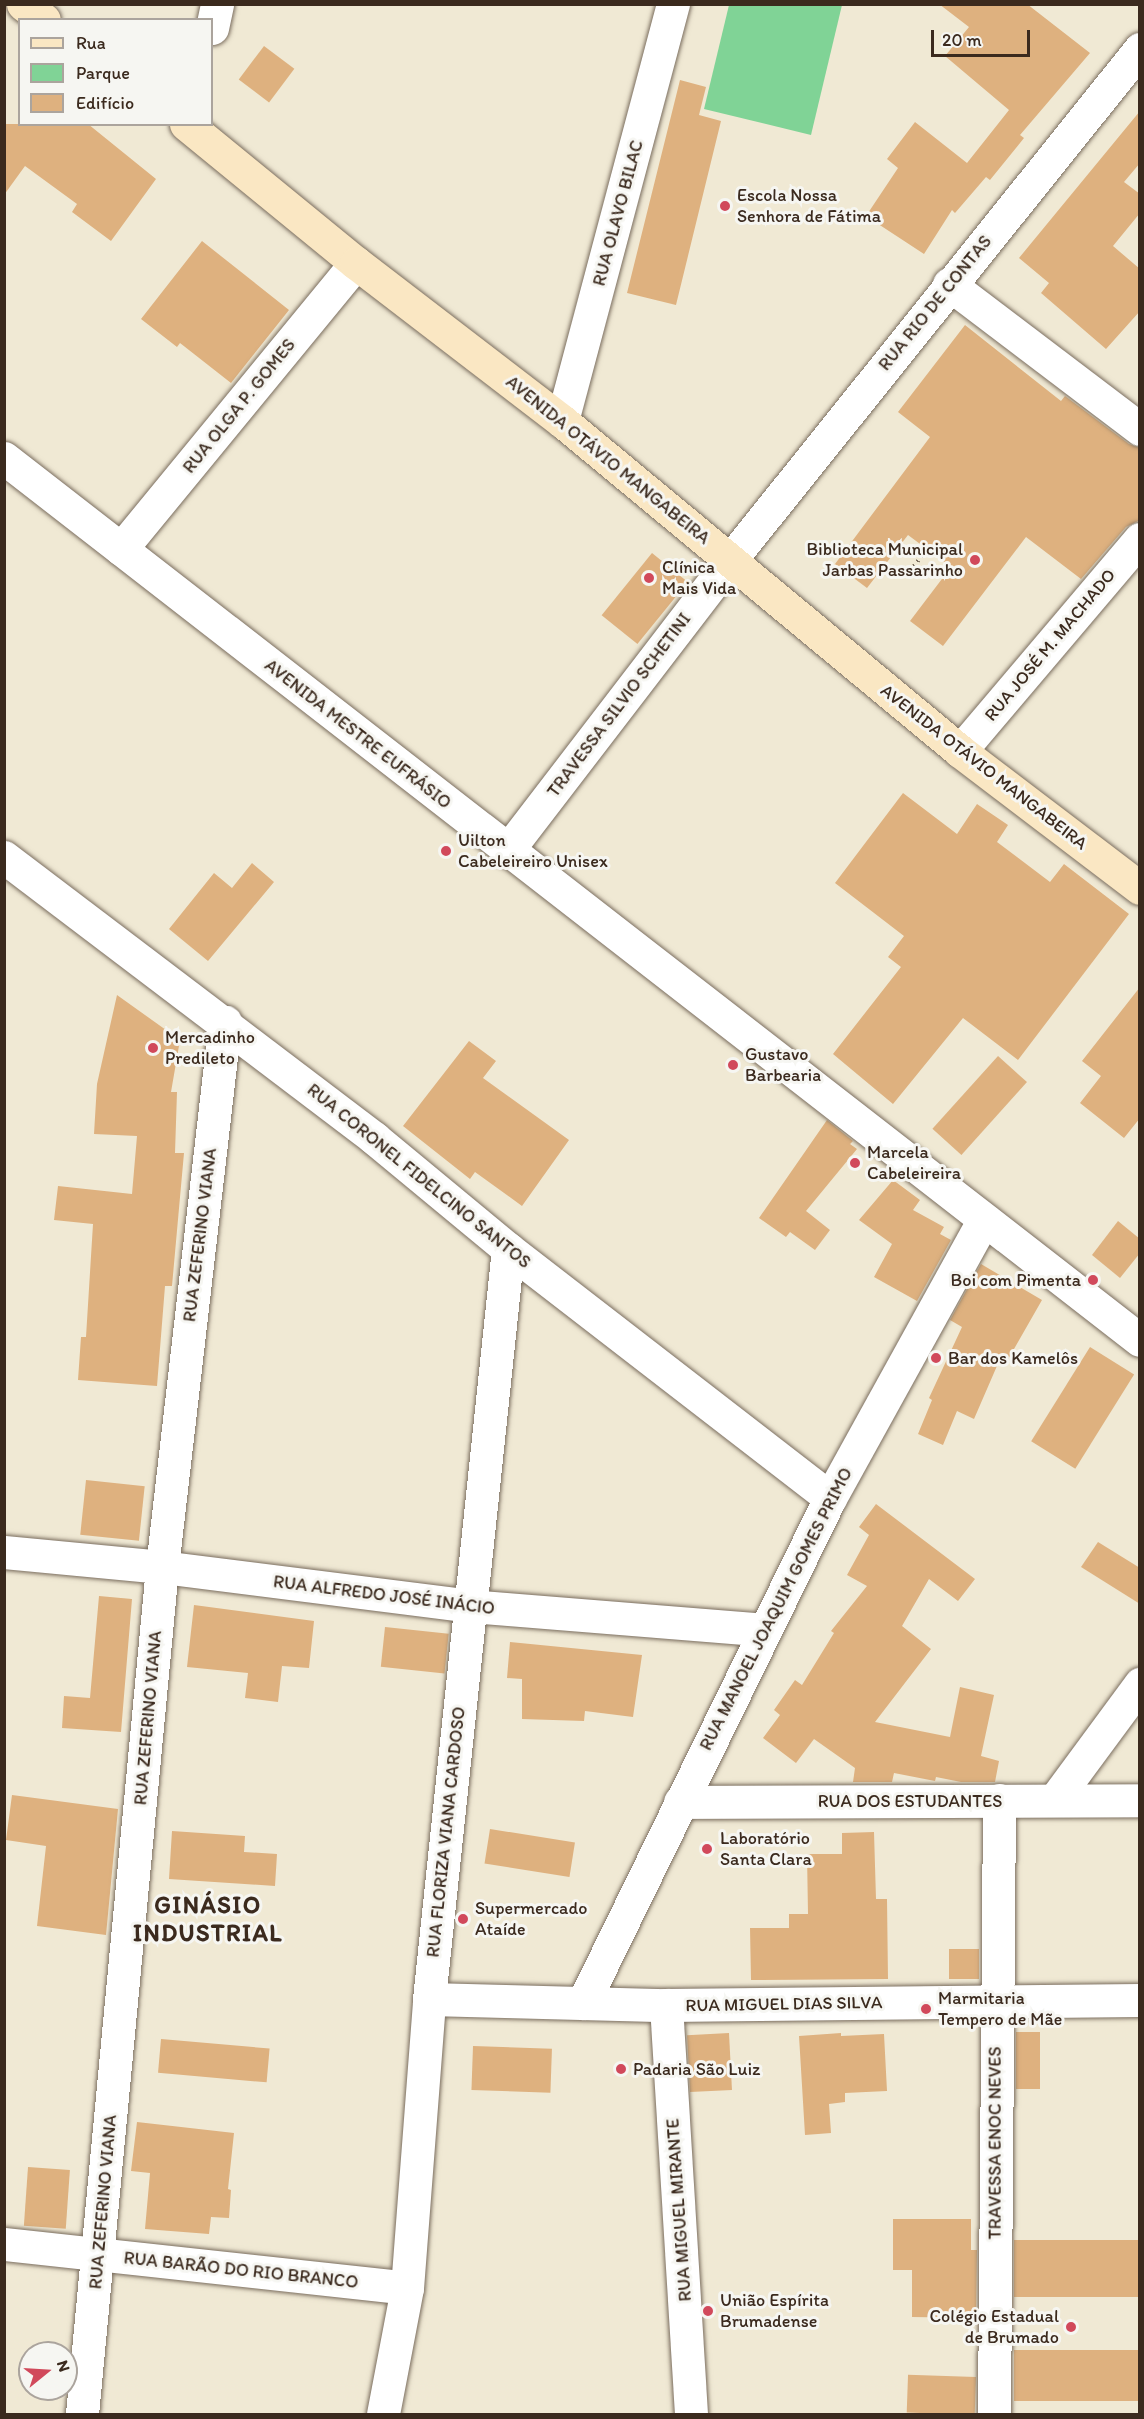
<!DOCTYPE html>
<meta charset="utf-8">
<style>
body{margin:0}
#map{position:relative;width:1144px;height:2419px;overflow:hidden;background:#f0e9d4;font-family:Itim,sans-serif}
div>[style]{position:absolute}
.green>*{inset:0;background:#80d396}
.building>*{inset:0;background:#deb17f;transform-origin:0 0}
.path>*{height:4px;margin-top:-2px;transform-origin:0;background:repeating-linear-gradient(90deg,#7a6d5e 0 1.5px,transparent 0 6px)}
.roads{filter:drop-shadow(0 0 2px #7a6d5e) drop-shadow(0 0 2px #7a6d5e)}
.minor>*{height:33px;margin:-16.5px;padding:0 16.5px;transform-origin:16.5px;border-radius:16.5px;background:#fff}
.tertiary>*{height:33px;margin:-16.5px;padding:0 16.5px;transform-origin:16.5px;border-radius:16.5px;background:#fff}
.secondary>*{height:33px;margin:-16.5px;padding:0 16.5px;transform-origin:16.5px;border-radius:16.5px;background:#fae7c3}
.dots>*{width:16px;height:16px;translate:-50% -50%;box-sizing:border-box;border:3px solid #f6f6f2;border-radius:50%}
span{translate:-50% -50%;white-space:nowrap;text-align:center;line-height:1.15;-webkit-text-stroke:6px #f6f6f2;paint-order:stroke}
.poi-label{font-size:18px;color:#3b2a1e}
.left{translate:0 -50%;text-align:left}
.right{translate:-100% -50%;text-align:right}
.street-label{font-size:18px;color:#3b2a1e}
.district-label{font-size:24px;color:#3b2a1e;font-weight:700;letter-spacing:1.5px}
.frame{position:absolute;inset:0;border:6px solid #3b2a1e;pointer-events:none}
.legend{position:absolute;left:18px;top:18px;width:195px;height:108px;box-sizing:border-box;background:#f6f6f2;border:2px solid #aba49d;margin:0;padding:8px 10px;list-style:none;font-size:18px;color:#3b2a1e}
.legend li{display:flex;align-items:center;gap:12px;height:30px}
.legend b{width:30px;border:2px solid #aba49d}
.north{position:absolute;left:18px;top:2341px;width:60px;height:60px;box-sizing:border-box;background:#f6f6f2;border:2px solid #aba49d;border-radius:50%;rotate:72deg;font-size:16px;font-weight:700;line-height:24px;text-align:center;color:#3b2a1e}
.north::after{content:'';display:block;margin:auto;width:21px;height:27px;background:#d1495b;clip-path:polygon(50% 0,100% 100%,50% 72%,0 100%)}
.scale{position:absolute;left:931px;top:30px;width:99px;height:27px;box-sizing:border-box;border:3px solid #3b2a1e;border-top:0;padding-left:8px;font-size:18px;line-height:21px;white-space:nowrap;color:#3b2a1e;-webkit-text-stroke:4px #f6f6f2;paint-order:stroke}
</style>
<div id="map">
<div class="green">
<div style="clip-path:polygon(729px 5px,842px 5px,811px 135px,704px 109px)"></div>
</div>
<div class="building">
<div style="clip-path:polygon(939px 4px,1027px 4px,1090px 53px,1020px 135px,1024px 138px,990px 180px,986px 177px,955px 213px,952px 210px,924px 254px,866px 216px,898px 168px,887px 159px,915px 122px,967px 163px,1009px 110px,945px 56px,969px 27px)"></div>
<div style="left:264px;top:46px;width:38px;height:42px;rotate:37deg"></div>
<div style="clip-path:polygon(680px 80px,706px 87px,699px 115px,721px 121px,676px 305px,627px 293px)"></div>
<div style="clip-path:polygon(1140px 111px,1140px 163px,1124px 182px,1140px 194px,1140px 213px,1113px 246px,1140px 269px,1140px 311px,1106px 349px,1041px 293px,1049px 283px,1019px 258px)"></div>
<div style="clip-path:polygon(4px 124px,88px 124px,156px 179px,111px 241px,72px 212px,77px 204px,25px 166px,4px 195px)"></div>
<div style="clip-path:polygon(202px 241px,289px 310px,231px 383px,180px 343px,177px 347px,141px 319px)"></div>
<div style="clip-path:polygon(965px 325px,1061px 401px,1065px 396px,1129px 444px,1140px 448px,1140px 520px,1126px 527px,1081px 579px,1026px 537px,943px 646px,910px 621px,951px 567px,908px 535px,867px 588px,835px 564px,930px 437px,898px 412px)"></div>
<div style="left:652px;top:553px;width:46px;height:80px;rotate:39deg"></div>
<div style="clip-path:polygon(903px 793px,957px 834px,977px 804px,1008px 825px,997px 842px,1050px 882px,1064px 864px,1129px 914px,1018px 1060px,963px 1018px,893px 1104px,833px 1054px,901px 967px,888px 957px,904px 936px,835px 883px)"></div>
<div style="clip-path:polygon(252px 863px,274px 882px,208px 961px,169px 929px,214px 873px,232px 888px)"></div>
<div style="clip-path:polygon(1140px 987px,1140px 1118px,1124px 1138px,1080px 1103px,1101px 1076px,1082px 1061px)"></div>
<div style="clip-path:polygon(117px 995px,180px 1040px,171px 1092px,177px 1092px,175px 1153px,184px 1153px,172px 1286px,165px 1286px,157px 1386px,78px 1380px,81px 1337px,86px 1337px,93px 1224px,54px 1220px,58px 1186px,132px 1194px,137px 1136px,94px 1134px,97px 1084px)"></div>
<div style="clip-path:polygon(469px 1041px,496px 1061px,483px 1078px,569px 1140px,522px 1206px,475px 1172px,470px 1179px,403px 1126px)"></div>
<div style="left:998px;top:1056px;width:39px;height:98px;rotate:42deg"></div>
<div style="clip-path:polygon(827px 1120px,853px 1141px,850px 1144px,857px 1149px,806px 1211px,830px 1230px,815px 1250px,790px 1232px,786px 1237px,759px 1218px)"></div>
<div style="clip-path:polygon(893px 1180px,920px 1200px,913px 1210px,944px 1227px,940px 1234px,951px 1240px,917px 1301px,874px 1277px,892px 1244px,859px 1220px)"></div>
<div style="clip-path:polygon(1118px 1221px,1140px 1239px,1140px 1253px,1120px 1278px,1092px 1255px)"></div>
<div style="clip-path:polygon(981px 1264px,1042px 1300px,1006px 1363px,1000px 1359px,974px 1419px,957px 1411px,943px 1445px,918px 1434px,932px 1400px,929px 1398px,962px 1327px,950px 1320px)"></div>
<div style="left:1090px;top:1347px;width:52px;height:111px;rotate:32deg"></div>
<div style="left:86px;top:1480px;width:59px;height:55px;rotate:6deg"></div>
<div style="clip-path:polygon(876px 1504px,975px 1579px,958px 1601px,929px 1579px,902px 1626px,931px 1649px,875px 1722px,950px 1737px,960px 1687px,994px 1695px,981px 1756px,999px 1761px,995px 1782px,961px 1782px,936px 1777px,935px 1781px,894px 1773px,892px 1782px,853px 1782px,855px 1768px,814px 1739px,796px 1763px,763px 1738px,780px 1715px,774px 1710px,795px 1680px,802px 1685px,834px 1633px,831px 1631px,867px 1586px,847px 1575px,869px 1535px,859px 1527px)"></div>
<div style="clip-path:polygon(1098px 1542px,1140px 1568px,1140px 1604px,1081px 1567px)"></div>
<div style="clip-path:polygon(99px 1596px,132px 1599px,121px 1732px,62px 1728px,64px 1696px,90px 1698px)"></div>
<div style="clip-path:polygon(194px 1605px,314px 1621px,309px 1668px,282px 1666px,278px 1702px,245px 1698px,248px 1673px,187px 1667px)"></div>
<div style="left:385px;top:1627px;width:64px;height:40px;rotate:6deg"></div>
<div style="clip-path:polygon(510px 1642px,642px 1655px,633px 1717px,585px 1711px,584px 1721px,522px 1719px,522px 1679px,507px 1678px)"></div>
<div style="clip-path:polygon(12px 1795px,118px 1809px,106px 1935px,37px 1926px,46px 1846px,6px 1840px)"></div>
<div style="left:490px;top:1829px;width:86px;height:35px;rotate:9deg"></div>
<div style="clip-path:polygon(172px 1831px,245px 1836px,244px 1852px,277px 1854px,275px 1886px,169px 1879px)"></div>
<div style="clip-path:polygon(874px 1832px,876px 1899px,887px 1899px,888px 1979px,751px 1980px,750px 1928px,789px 1928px,789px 1914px,808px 1914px,807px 1854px,842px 1854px,842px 1833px)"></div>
<div style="left:979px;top:1949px;width:30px;height:30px;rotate:90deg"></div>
<div style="left:1016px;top:2032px;width:24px;height:57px"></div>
<div style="left:729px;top:2033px;width:57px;height:42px;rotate:87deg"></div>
<div style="clip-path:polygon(841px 2033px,841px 2036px,884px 2034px,887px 2091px,845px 2093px,845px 2102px,829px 2104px,831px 2133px,805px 2135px,799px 2036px)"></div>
<div style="left:161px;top:2039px;width:109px;height:34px;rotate:5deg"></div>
<div style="left:473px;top:2046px;width:79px;height:44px;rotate:2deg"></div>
<div style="clip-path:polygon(137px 2122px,234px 2133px,228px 2189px,231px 2190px,229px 2218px,211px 2217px,209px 2234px,145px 2229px,150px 2173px,131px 2171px)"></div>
<div style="left:28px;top:2167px;width:42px;height:59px;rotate:4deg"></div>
<div style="clip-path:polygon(893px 2219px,971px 2219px,971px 2250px,977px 2250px,976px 2318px,912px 2317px,912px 2270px,893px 2270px)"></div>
<div style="left:1140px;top:2240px;width:57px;height:126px;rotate:90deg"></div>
<div style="left:1140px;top:2350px;width:51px;height:126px;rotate:90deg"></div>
<div style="left:976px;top:2377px;width:38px;height:68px;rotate:92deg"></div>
</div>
<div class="path">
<div style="left:910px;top:571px;width:28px;rotate:-52deg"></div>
</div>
<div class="roads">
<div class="minor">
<div style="left:212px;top:28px;width:25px;rotate:-78deg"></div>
<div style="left:949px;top:284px;width:240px;rotate:37.2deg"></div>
<div style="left:562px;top:421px;width:432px;rotate:-75.1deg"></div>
<div style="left:121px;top:549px;width:370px;rotate:-50.6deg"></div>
<div style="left:960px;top:751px;width:278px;rotate:-49.7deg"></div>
<div style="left:4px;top:857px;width:465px;rotate:37.2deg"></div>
<div style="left:374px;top:1138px;width:174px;rotate:39.6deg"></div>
<div style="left:508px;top:1249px;width:407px;rotate:37.7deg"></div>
<div style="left:4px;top:1552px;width:159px;rotate:5.4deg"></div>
<div style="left:162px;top:1567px;width:309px;rotate:7.2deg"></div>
<div style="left:469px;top:1606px;width:297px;rotate:4.6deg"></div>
<div style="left:1056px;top:1798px;width:142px;rotate:-53.6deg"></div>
<div style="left:680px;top:1802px;width:460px;rotate:-0.2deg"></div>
<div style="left:429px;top:1999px;width:237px;rotate:1.5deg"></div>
<div style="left:666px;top:2005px;width:474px;rotate:-0.6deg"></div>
<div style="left:583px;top:2003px;width:562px;rotate:-63.94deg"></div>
<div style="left:830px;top:1498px;width:316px;rotate:-61.1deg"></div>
<div style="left:666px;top:2005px;width:410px;rotate:86.5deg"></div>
<div style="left:4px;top:2244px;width:405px;rotate:6.2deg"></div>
<div style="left:82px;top:2414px;width:851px;rotate:-84.6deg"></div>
<div style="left:162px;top:1567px;width:549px;rotate:-83.41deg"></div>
<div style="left:383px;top:2414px;width:128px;rotate:-79.2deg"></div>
<div style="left:407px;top:2288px;width:290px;rotate:-85.6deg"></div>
<div style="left:429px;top:1999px;width:754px;rotate:-83.99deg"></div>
<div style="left:994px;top:2414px;width:614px;rotate:-89.53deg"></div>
</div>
<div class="tertiary">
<div style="left:4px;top:458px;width:1438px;rotate:37.83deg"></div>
<div style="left:507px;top:851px;width:368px;rotate:-52.5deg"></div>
<div style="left:731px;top:559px;width:654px;rotate:-51.27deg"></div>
</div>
<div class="secondary">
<div style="left:23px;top:4px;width:26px;rotate:37deg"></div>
<div style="left:186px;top:124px;width:220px;rotate:39.3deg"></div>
<div style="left:356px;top:263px;width:260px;rotate:37.5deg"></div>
<div style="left:562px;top:421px;width:517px;rotate:39.66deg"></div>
<div style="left:960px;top:751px;width:226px;rotate:37.3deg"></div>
</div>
</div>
<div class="dots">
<div style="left:725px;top:206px;background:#d1495b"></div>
<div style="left:975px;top:560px;background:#d1495b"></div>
<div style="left:649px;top:578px;background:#d1495b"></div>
<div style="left:446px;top:851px;background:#d1495b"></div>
<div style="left:153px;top:1048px;background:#d1495b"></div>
<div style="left:733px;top:1065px;background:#d1495b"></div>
<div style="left:855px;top:1163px;background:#d1495b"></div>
<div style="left:1093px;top:1280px;background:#d1495b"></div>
<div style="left:936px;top:1358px;background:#d1495b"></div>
<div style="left:707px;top:1849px;background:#d1495b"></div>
<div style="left:463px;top:1919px;background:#d1495b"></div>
<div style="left:926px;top:2009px;background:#d1495b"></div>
<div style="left:621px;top:2069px;background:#d1495b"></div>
<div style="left:708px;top:2311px;background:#d1495b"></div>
<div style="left:1071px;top:2327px;background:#d1495b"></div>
</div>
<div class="poi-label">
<span class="left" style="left:737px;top:206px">Escola Nossa<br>Senhora de Fátima</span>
<span class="right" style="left:963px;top:560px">Biblioteca Municipal<br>Jarbas Passarinho</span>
<span class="left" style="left:662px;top:578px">Clínica<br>Mais Vida</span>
<span class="left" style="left:458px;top:851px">Uilton<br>Cabeleireiro Unisex</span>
<span class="left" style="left:165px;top:1048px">Mercadinho<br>Predileto</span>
<span class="left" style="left:745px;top:1065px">Gustavo<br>Barbearia</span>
<span class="left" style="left:867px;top:1163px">Marcela<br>Cabeleireira</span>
<span class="right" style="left:1081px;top:1280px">Boi com Pimenta</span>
<span class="left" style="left:948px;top:1358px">Bar dos Kamelôs</span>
<span class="left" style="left:720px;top:1849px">Laboratório<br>Santa Clara</span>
<span class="left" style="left:475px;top:1919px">Supermercado<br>Ataíde</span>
<span class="left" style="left:938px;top:2009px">Marmitaria<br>Tempero de Mãe</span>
<span class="left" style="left:633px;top:2069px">Padaria São Luiz</span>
<span class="left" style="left:720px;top:2311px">União Espírita<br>Brumadense</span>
<span class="right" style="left:1059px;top:2327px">Colégio Estadual<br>de Brumado</span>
</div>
<div class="street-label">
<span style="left:618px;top:213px;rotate:-75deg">RUA OLAVO BILAC</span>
<span style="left:935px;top:303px;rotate:-51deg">RUA RIO DE CONTAS</span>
<span style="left:239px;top:406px;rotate:-51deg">RUA OLGA P. GOMES</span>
<span style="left:608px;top:460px;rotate:39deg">AVENIDA OTÁVIO MANGABEIRA</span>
<span style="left:1050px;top:645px;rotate:-50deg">RUA JOSÉ M. MACHADO</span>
<span style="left:619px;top:705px;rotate:-53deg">TRAVESSA SILVIO SCHETINI</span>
<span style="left:358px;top:734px;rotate:38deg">AVENIDA MESTRE EUFRÁSIO</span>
<span style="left:984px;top:767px;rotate:38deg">AVENIDA OTÁVIO MANGABEIRA</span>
<span style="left:419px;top:1176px;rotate:39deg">RUA CORONEL FIDELCINO SANTOS</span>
<span style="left:200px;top:1235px;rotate:-83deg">RUA ZEFERINO VIANA</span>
<span style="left:384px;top:1595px;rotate:7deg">RUA ALFREDO JOSÉ INÁCIO</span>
<span style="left:776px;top:1609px;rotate:-63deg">RUA MANOEL JOAQUIM GOMES PRIMO</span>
<span style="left:148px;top:1718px;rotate:-85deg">RUA ZEFERINO VIANA</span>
<span style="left:910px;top:1801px">RUA DOS ESTUDANTES</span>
<span style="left:446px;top:1832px;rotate:-84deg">RUA FLORIZA VIANA CARDOSO</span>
<span style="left:784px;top:2004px;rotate:-1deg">RUA MIGUEL DIAS SILVA</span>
<span style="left:995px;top:2143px;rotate:-90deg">TRAVESSA ENOC NEVES</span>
<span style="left:103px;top:2202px;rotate:-85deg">RUA ZEFERINO VIANA</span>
<span style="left:679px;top:2210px;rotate:-94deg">RUA MIGUEL MIRANTE</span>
<span style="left:241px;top:2270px;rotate:6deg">RUA BARÃO DO RIO BRANCO</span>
</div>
<div class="district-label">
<span style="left:208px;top:1919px">GINÁSIO<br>INDUSTRIAL</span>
</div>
<div class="frame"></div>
<ul class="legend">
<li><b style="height:8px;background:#fae7c3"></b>Rua</li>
<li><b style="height:16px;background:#80d396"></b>Parque</li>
<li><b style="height:16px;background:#deb17f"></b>Edifício</li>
</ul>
<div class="north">N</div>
<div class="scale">20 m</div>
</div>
